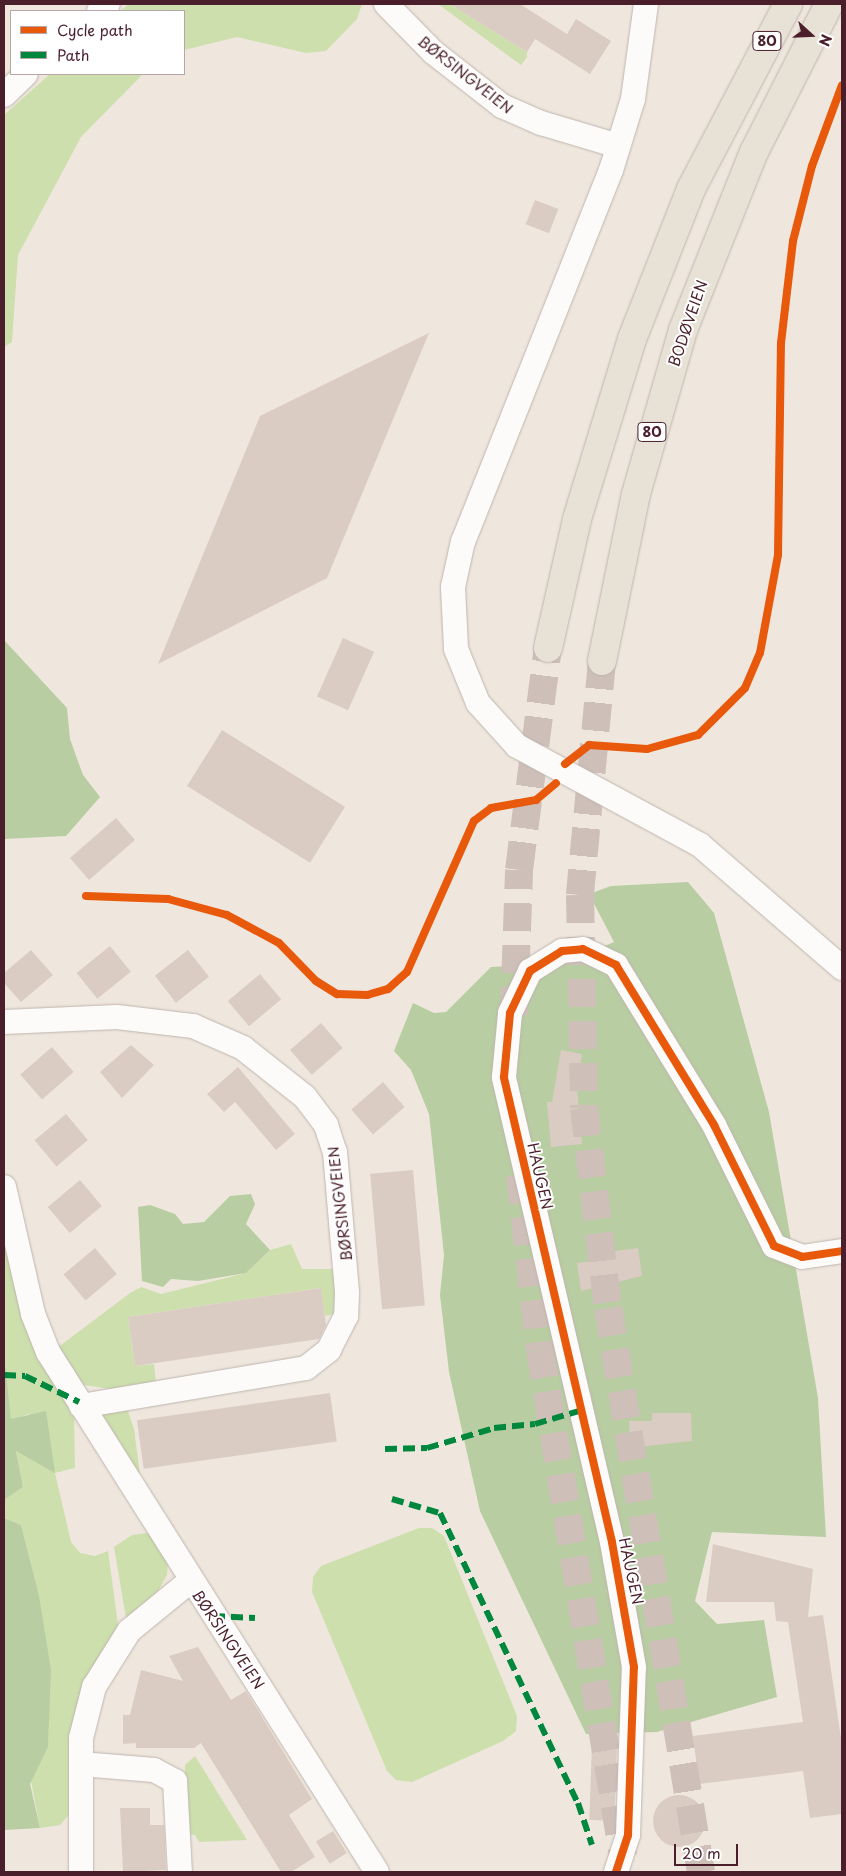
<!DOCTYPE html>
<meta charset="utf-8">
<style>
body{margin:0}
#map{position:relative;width:846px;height:1876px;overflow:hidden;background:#efe7dd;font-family:"Playpen Sans",sans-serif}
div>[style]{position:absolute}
.green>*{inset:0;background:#ccdfac}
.forest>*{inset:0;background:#b8cda2}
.building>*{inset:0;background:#dbccc3;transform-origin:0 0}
.round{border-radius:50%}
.highway-tunnel>*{height:28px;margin-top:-14px;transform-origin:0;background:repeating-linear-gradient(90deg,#cebfb9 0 28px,transparent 0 42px)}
.roads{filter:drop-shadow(0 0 1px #beb5af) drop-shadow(0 0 1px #beb5af)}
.street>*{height:24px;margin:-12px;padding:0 12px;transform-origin:12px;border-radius:12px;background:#fdfbfa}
.highway>*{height:28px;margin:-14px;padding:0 14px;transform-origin:14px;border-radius:14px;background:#e7e2d5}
.quiet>*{height:6px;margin-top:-3px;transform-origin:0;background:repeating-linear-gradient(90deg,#00873e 0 12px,transparent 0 18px)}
.cycleway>*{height:8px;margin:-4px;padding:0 4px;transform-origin:4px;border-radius:4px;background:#e8590c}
span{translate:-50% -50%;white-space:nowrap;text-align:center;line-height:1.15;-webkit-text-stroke:4px #fff;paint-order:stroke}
.shield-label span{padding:1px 4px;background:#fff;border:1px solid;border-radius:4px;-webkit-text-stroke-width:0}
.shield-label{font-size:14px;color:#4a1f2b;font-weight:700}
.street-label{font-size:15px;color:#4a1f2b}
.frame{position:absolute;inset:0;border:5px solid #4a1f2b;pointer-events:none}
.legend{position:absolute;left:10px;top:10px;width:175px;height:65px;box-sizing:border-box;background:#fff;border:1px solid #b7a5aa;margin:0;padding:6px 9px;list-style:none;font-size:15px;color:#4a1f2b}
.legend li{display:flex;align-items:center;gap:10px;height:25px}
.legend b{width:25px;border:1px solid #b7a5aa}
.north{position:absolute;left:786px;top:10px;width:50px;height:50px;-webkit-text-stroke:4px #fff;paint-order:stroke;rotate:110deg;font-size:14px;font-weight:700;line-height:20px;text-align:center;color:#4a1f2b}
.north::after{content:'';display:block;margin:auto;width:18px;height:22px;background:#4a1f2b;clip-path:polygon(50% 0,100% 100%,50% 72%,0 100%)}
.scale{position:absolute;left:674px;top:1844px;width:64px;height:22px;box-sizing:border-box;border:2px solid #4a1f2b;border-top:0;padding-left:6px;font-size:15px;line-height:18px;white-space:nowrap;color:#4a1f2b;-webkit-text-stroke:4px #fff;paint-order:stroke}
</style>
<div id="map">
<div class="green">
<div style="clip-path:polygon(129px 4px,362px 4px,357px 19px,326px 51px,306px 53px,237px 37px,184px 50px,184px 11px,120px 11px)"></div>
<div style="clip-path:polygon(438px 4px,450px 4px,527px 52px,527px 57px,521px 65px)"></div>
<div style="clip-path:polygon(50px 74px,143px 74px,81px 137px,18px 255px,12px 342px,4px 347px,4px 115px)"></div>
<div style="clip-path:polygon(4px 1226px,74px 1415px,75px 1468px,55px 1473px,71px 1542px,80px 1553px,95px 1556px,108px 1551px,118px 1625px,86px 1680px,72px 1724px,71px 1812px,60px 1825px,40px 1828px,31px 1781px,48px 1747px,50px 1670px,39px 1595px,21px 1525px,4px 1518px,4px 1500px,23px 1487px,16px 1451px,55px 1472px,29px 1414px,11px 1420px,4px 1354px)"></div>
<div style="clip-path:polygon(291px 1244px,302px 1269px,338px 1269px,342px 1312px,325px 1316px,320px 1288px,128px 1317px,135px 1366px,154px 1364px,156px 1383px,111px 1389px,77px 1384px,57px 1348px,130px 1293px,141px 1287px,161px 1294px,246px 1273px,270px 1250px)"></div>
<div style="clip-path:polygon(122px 1409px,128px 1411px,134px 1429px,141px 1482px,100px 1417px,105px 1411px)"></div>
<div style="clip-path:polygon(419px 1528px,432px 1528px,444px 1536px,517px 1716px,516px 1731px,503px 1741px,412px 1782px,396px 1780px,387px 1771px,312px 1592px,313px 1577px,321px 1566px)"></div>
<div style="clip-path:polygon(147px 1533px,156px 1538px,168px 1562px,167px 1575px,158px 1591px,126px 1618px,114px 1547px,132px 1535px)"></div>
<div style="clip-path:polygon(195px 1756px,247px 1840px,199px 1842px,195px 1835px,186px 1834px,185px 1765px)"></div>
</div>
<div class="forest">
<div style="clip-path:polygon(4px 640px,67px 708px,70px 739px,83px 775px,100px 797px,66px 836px,4px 839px)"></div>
<div style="clip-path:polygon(688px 882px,714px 913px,769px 1112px,818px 1398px,826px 1537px,712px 1532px,695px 1601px,717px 1624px,764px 1620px,777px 1697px,657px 1732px,586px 1734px,480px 1511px,449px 1372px,440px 1295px,444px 1255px,429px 1114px,411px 1070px,394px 1051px,413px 1003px,434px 1013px,446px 1012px,491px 967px,563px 963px,614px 942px,589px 894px,611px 886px)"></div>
<div style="clip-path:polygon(251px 1194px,255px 1204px,246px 1224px,270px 1250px,246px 1273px,198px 1281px,171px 1279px,163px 1287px,142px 1281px,138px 1207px,150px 1205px,175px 1214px,183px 1224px,204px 1222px,230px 1196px)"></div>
<div style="clip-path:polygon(4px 1354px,11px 1419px,46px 1411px,55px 1473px,16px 1451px,23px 1487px,4px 1500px)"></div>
<div style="clip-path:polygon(4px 1518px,21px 1525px,39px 1595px,51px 1670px,48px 1747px,30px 1784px,40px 1828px,4px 1830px)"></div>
</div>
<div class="building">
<div style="clip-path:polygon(450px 4px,520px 4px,567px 34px,576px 19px,611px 41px,590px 74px,535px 39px,527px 52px)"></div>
<div style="left:535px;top:200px;width:25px;height:26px;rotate:21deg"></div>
<div style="clip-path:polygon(429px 333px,327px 578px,158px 664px,260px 416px)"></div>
<div style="left:343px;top:638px;width:34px;height:64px;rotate:24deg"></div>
<div style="left:222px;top:730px;width:145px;height:66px;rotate:32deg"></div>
<div style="left:116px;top:818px;width:29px;height:61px;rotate:49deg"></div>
<div style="left:110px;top:946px;width:33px;height:43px;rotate:51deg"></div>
<div style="clip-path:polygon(31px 950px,53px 975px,21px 1002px,4px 983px,4px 973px)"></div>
<div style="left:188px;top:950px;width:34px;height:42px;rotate:52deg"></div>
<div style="left:260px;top:974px;width:33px;height:42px;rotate:50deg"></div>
<div style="left:321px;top:1023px;width:33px;height:41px;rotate:49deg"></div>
<div style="clip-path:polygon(131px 1045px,154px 1065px,122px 1098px,100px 1072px)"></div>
<div style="left:52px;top:1047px;width:33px;height:42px;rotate:49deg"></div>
<div style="clip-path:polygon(561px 1050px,582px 1054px,577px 1087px,582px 1144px,551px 1147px,547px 1102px,552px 1102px)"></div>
<div style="clip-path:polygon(238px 1067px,295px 1134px,276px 1150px,235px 1102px,224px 1112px,207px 1094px)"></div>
<div style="left:383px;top:1082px;width:33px;height:42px;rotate:49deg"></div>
<div style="left:66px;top:1114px;width:34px;height:41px;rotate:50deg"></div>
<div style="left:413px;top:1170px;width:136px;height:43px;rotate:85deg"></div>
<div style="left:80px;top:1180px;width:34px;height:42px;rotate:50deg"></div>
<div style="left:95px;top:1248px;width:34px;height:41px;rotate:50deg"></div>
<div style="clip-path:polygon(638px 1248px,642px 1276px,581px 1291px,577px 1263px,600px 1260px,599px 1253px)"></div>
<div style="clip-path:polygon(321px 1288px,326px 1325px,319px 1339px,135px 1366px,128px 1317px)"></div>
<div style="left:330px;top:1393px;width:49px;height:195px;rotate:82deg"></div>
<div style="clip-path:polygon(652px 1413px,691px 1413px,692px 1441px,630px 1448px,629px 1421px,652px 1421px)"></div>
<div style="clip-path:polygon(713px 1544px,813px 1569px,808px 1617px,823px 1615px,842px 1745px,842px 1814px,810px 1818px,803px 1771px,699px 1784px,693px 1736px,803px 1722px,788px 1622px,776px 1621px,774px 1602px,706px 1602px)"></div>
<div style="clip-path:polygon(198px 1647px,231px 1700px,246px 1691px,312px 1799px,289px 1815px,315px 1857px,291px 1872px,281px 1872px,201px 1743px,194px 1748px,136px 1748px,136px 1743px,123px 1744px,123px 1715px,130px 1715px,141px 1670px,183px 1681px,169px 1656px)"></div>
<div style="left:592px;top:1743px;width:25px;height:77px;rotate:2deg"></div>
<div class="round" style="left:653px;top:1795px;width:52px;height:52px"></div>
<div style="clip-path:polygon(120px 1808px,150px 1808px,150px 1825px,164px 1825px,166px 1870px,123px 1872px)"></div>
<div style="left:333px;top:1831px;width:26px;height:20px;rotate:58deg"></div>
</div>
<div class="highway-tunnel">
<div style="left:602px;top:661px;width:235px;rotate:95.4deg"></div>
<div style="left:580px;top:895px;width:213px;rotate:88.9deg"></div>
<div style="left:584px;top:1108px;width:201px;rotate:83.2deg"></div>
<div style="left:608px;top:1308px;width:572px;rotate:80.64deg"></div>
<div style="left:514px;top:1015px;width:145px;rotate:-88deg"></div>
<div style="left:519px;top:870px;width:224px;rotate:-82.6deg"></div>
<div style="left:520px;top:1175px;width:176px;rotate:83.5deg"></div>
<div style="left:540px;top:1350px;width:513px;rotate:80.68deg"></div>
</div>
<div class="roads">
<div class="street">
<div style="left:386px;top:4px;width:67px;rotate:45.6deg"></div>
<div style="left:433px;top:52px;width:88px;rotate:38deg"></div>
<div style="left:502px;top:106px;width:43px;rotate:23.6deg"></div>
<div style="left:541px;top:123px;width:80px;rotate:16.6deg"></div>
<div style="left:646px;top:4px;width:96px;rotate:97.8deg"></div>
<div style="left:633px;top:99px;width:74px;rotate:107.2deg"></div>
<div style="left:611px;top:170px;width:399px;rotate:111.7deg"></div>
<div style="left:463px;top:541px;width:47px;rotate:102.3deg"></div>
<div style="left:453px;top:587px;width:62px;rotate:87.2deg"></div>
<div style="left:456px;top:649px;width:58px;rotate:67.8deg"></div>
<div style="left:478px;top:703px;width:58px;rotate:47.8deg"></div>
<div style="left:517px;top:746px;width:208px;rotate:28.4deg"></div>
<div style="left:700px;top:845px;width:188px;rotate:40.9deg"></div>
<div style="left:99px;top:11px;width:11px;rotate:-38deg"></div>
<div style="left:4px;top:95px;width:30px;rotate:-44deg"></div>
<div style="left:4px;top:1022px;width:113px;rotate:-2.5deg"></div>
<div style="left:117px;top:1017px;width:77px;rotate:6.8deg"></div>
<div style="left:193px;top:1026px;width:55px;rotate:23.7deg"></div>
<div style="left:243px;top:1048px;width:79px;rotate:38.3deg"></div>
<div style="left:305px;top:1097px;width:35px;rotate:53deg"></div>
<div style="left:326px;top:1125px;width:28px;rotate:72deg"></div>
<div style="left:335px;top:1152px;width:142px;rotate:85.1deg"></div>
<div style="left:347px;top:1293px;width:23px;rotate:92deg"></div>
<div style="left:346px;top:1316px;width:38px;rotate:117deg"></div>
<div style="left:329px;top:1350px;width:29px;rotate:142deg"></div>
<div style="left:306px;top:1368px;width:228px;rotate:170.4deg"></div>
<div style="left:4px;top:1187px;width:130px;rotate:77.1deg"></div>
<div style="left:33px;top:1314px;width:41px;rotate:68.5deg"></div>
<div style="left:48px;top:1352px;width:615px;rotate:57.68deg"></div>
<div style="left:81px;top:1764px;width:73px;rotate:4.7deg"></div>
<div style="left:154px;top:1770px;width:24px;rotate:28deg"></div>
<div style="left:175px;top:1781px;width:91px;rotate:86.9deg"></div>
<div style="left:81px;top:1872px;width:134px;rotate:-90deg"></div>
<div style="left:81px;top:1738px;width:53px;rotate:-75.7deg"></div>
<div style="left:94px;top:1687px;width:66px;rotate:-58deg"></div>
<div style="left:129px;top:1631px;width:79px;rotate:-39.3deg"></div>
<div style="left:616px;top:1872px;width:39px;rotate:-72deg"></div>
<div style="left:628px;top:1835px;width:168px;rotate:-88deg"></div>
<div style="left:634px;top:1667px;width:127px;rotate:-100deg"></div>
<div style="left:612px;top:1542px;width:477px;rotate:-103.1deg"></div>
<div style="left:504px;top:1077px;width:64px;rotate:-84.6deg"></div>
<div style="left:510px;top:1013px;width:47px;rotate:-64.5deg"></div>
<div style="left:530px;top:971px;width:38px;rotate:-32deg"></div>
<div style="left:562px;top:951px;width:21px;rotate:-5deg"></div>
<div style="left:583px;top:949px;width:37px;rotate:26deg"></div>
<div style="left:616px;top:965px;width:188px;rotate:58.5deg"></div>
<div style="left:714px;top:1125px;width:135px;rotate:63.6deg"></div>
<div style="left:774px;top:1246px;width:30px;rotate:21deg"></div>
<div style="left:802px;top:1257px;width:40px;rotate:-8.5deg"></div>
</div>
<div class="highway">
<div style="left:548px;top:648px;width:132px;rotate:-77.3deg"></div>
<div style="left:577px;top:519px;width:188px;rotate:-73deg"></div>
<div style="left:632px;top:339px;width:161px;rotate:-68.5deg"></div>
<div style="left:691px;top:189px;width:209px;rotate:-62.3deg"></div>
<div style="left:602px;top:661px;width:170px;rotate:-78.5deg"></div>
<div style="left:636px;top:494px;width:171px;rotate:-74deg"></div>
<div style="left:683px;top:330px;width:192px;rotate:-68.3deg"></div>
<div style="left:754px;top:152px;width:166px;rotate:-63.1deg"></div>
</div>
</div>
<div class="quiet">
<div style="left:4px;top:1375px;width:21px;rotate:3deg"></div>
<div style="left:25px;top:1376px;width:60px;rotate:25.7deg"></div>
<div style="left:385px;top:1449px;width:42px;rotate:-1.4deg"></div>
<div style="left:427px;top:1448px;width:70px;rotate:-16.6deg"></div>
<div style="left:494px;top:1428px;width:41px;rotate:-5.6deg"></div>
<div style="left:535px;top:1424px;width:49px;rotate:-16.6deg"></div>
<div style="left:392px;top:1499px;width:50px;rotate:16.3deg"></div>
<div style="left:440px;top:1513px;width:321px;rotate:64.6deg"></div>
<div style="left:578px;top:1803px;width:44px;rotate:71.6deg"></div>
<div style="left:213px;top:1616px;width:42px;rotate:2.7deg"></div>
</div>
<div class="cycleway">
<div style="left:565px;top:764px;width:31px;rotate:-38deg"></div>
<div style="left:589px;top:745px;width:58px;rotate:3.9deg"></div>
<div style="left:647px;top:749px;width:53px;rotate:-15.4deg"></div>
<div style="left:698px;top:735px;width:66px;rotate:-45deg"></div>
<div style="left:745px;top:688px;width:38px;rotate:-67deg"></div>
<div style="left:760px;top:653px;width:100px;rotate:-79.6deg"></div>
<div style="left:778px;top:555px;width:212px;rotate:-89.2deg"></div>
<div style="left:781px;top:343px;width:103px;rotate:-83.3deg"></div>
<div style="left:793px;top:241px;width:77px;rotate:-75.8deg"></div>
<div style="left:812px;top:166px;width:86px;rotate:-69.7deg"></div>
<div style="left:86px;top:896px;width:82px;rotate:2.1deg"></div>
<div style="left:168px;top:899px;width:61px;rotate:15.2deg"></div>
<div style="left:227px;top:915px;width:59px;rotate:28.3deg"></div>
<div style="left:279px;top:943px;width:53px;rotate:45.8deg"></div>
<div style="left:316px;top:981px;width:25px;rotate:32deg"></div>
<div style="left:337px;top:994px;width:30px;rotate:2deg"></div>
<div style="left:367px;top:995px;width:22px;rotate:-16deg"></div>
<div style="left:388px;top:989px;width:25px;rotate:-42deg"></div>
<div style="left:407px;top:972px;width:165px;rotate:-66.1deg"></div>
<div style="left:474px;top:821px;width:21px;rotate:-37deg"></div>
<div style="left:491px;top:808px;width:46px;rotate:-10.1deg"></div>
<div style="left:536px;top:800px;width:26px;rotate:-40deg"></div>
<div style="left:616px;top:1872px;width:39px;rotate:-72deg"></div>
<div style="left:628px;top:1835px;width:168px;rotate:-88deg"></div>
<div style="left:634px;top:1667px;width:127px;rotate:-100deg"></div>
<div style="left:612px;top:1542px;width:477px;rotate:-103.1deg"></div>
<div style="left:504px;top:1077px;width:64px;rotate:-84.6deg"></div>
<div style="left:510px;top:1013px;width:47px;rotate:-64.5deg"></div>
<div style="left:530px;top:971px;width:38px;rotate:-32deg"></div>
<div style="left:562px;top:951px;width:21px;rotate:-5deg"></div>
<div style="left:583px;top:949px;width:37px;rotate:26deg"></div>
<div style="left:616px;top:965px;width:188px;rotate:58.5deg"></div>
<div style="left:714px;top:1125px;width:135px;rotate:63.6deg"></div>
<div style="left:774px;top:1246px;width:30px;rotate:21deg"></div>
<div style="left:802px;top:1257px;width:40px;rotate:-8.5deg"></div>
</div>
<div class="shield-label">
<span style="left:767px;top:41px">80</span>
<span style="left:652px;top:432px">80</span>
</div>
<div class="street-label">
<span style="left:466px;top:74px;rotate:38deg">BØRSINGVEIEN</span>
<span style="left:687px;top:323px;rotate:-71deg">BODØVEIEN</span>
<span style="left:541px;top:1176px;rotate:77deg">HAUGEN</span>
<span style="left:339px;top:1204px;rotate:-97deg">BØRSINGVEIEN</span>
<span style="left:632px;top:1571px;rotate:78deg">HAUGEN</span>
<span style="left:229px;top:1639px;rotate:56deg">BØRSINGVEIEN</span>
</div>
<div class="frame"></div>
<ul class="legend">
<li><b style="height:6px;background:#e8590c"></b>Cycle path</li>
<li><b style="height:6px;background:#00873e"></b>Path</li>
</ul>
<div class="north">N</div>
<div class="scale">20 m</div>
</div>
